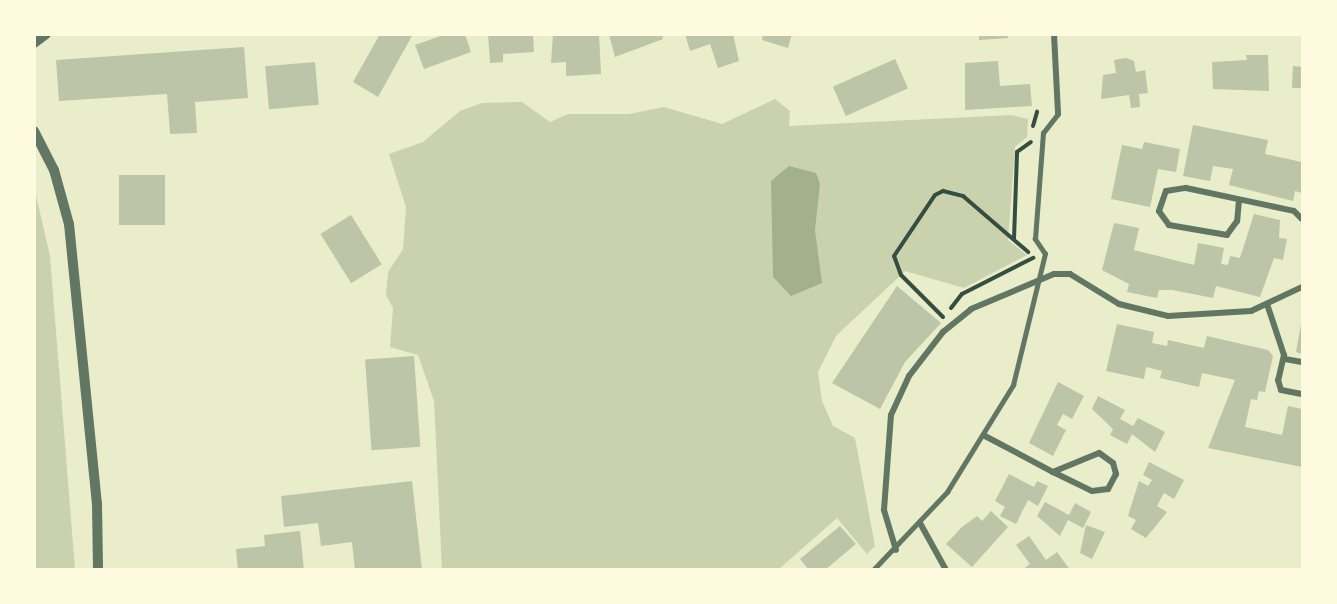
<!DOCTYPE html>
<style>
body{margin:0}
#map{position:relative;width:1337px;height:604px;overflow:hidden;background:#e9edc9;font-family:"Fira Sans",sans-serif}
div>[style]{position:absolute}
.green>*{inset:0;background:#cad2ad}
.water>*{inset:0;background:#a3b18a}
.building>*{inset:0;background:#bcc5a7;transform-origin:0 0}
.path>*{height:4px;margin:-2px;padding:0 2px;transform-origin:2px;border-radius:2px;background:#344e41}
.service>*{height:4.5px;margin:-2.25px;padding:0 2.25px;transform-origin:2.25px;border-radius:2.25px;background:#617663}
.minor>*{height:6px;margin:-3px;padding:0 3px;transform-origin:3px;border-radius:3px;background:#617663}
.tertiary>*{height:10px;margin:-5px;padding:0 5px;transform-origin:5px;border-radius:5px;background:#617663}
span{translate:-50% -50%;white-space:nowrap;text-align:center;line-height:1.15;-webkit-text-stroke:5px #fefae0;paint-order:stroke}
.frame{position:absolute;inset:0;border:36px solid #fefae0;pointer-events:none}
</style>
<div id="map">
<div class="green">
<div style="clip-path:polygon(775px 99px,790px 111px,789px 126px,1011px 115px,1028px 119px,1027px 137px,1015px 147px,1008px 240px,1027px 255px,964px 288px,905px 271px,836px 336px,818px 372px,822px 401px,833px 426px,855px 438px,875px 546px,867px 554px,837px 518px,779px 569px,442px 569px,434px 401px,418px 355px,390px 347px,393px 308px,386px 295px,388px 272px,403px 249px,406px 207px,389px 154px,423px 142px,460px 111px,482px 103px,522px 102px,550px 122px,568px 114px,629px 114px,664px 107px,722px 124px)"></div>
<div style="clip-path:polygon(35px 191px,50px 256px,75px 569px,35px 569px)"></div>
</div>
<div class="water">
<div style="clip-path:polygon(789px 166px,816px 173px,820px 184px,815px 230px,822px 283px,791px 296px,773px 277px,771px 181px)"></div>
</div>
<div class="building">
<div style="clip-path:polygon(380px 34px,413px 34px,378px 97px,353px 82px)"></div>
<div style="clip-path:polygon(446px 34px,465px 34px,471px 52px,424px 69px,415px 45px)"></div>
<div style="clip-path:polygon(488px 34px,533px 34px,534px 52px,503px 54px,503px 62px,490px 63px)"></div>
<div style="clip-path:polygon(553px 34px,599px 34px,601px 74px,566px 76px,566px 62px,551px 63px)"></div>
<div style="clip-path:polygon(609px 34px,662px 34px,663px 39px,615px 57px)"></div>
<div style="clip-path:polygon(685px 34px,733px 34px,739px 61px,718px 68px,710px 44px,690px 51px)"></div>
<div style="clip-path:polygon(763px 34px,792px 34px,788px 48px,762px 40px)"></div>
<div style="clip-path:polygon(979px 34px,1008px 34px,1008px 38px,979px 40px)"></div>
<div style="clip-path:polygon(244px 47px,248px 98px,195px 102px,197px 133px,170px 134px,167px 94px,59px 101px,56px 60px)"></div>
<div style="clip-path:polygon(1246px 55px,1268px 55px,1269px 91px,1213px 89px,1212px 62px,1247px 60px)"></div>
<div style="clip-path:polygon(1126px 58px,1134px 61px,1136px 72px,1145px 70px,1148px 93px,1139px 94px,1140px 107px,1131px 108px,1129px 95px,1101px 99px,1103px 75px,1116px 73px,1114px 60px)"></div>
<div style="left:895px;top:59px;width:32px;height:68px;rotate:66deg"></div>
<div style="clip-path:polygon(998px 61px,1000px 86px,1030px 84px,1032px 106px,965px 110px,965px 63px)"></div>
<div style="left:315px;top:62px;width:43px;height:50px;rotate:85deg"></div>
<div style="clip-path:polygon(1293px 66px,1302px 67px,1302px 88px,1292px 88px)"></div>
<div style="clip-path:polygon(1193px 125px,1268px 140px,1265px 154px,1301px 162px,1302px 193px,1295px 191px,1293px 201px,1229px 185px,1233px 169px,1213px 166px,1210px 181px,1183px 176px)"></div>
<div style="clip-path:polygon(1144px 142px,1180px 149px,1176px 172px,1158px 169px,1150px 207px,1111px 199px,1122px 145px,1142px 149px)"></div>
<div style="left:119px;top:175px;width:46px;height:50px"></div>
<div style="clip-path:polygon(1254px 214px,1280px 220px,1279px 238px,1287px 239px,1283px 260px,1274px 258px,1260px 297px,1216px 286px,1213px 298px,1172px 290px,1159px 290px,1157px 298px,1127px 292px,1129px 284px,1102px 270px,1114px 223px,1139px 228px,1134px 250px,1194px 265px,1198px 243px,1224px 248px,1221px 264px,1228px 265px,1230px 256px,1240px 258px)"></div>
<div style="left:351px;top:215px;width:58px;height:36px;rotate:58deg"></div>
<div style="clip-path:polygon(897px 286px,941px 323px,905px 362px,880px 409px,832px 383px)"></div>
<div style="clip-path:polygon(1117px 324px,1154px 332px,1152px 343px,1167px 346px,1168px 340px,1204px 348px,1207px 336px,1268px 350px,1273px 356px,1265px 392px,1259px 391px,1257px 400px,1251px 399px,1245px 427px,1282px 435px,1288px 406px,1302px 409px,1302px 467px,1208px 448px,1235px 380px,1202px 373px,1199px 387px,1160px 378px,1162px 371px,1146px 367px,1144px 379px,1106px 371px)"></div>
<div style="clip-path:polygon(1301px 324px,1302px 324px,1302px 354px,1296px 352px)"></div>
<div style="left:414px;top:356px;width:91px;height:49px;rotate:86deg"></div>
<div style="clip-path:polygon(1058px 382px,1084px 396px,1072px 419px,1063px 414px,1057px 425px,1066px 430px,1053px 456px,1029px 443px)"></div>
<div style="clip-path:polygon(1098px 396px,1125px 410px,1120px 419px,1133px 426px,1138px 418px,1165px 432px,1155px 452px,1132px 434px,1127px 444px,1110px 435px,1113px 429px,1092px 409px)"></div>
<div style="clip-path:polygon(1149px 462px,1184px 480px,1174px 499px,1164px 493px,1157px 506px,1167px 512px,1146px 538px,1131px 529px,1136px 520px,1128px 516px,1139px 481px,1148px 486px,1152px 480px,1143px 475px)"></div>
<div style="clip-path:polygon(1009px 474px,1034px 487px,1037px 481px,1048px 486px,1038px 506px,1028px 500px,1016px 524px,1000px 516px,1005px 507px,995px 501px)"></div>
<div style="clip-path:polygon(412px 481px,422px 570px,355px 570px,352px 542px,321px 546px,318px 523px,284px 527px,281px 496px)"></div>
<div style="clip-path:polygon(1045px 502px,1069px 515px,1075px 503px,1091px 512px,1083px 528px,1068px 520px,1060px 536px,1037px 516px)"></div>
<div style="clip-path:polygon(991px 511px,1008px 527px,972px 567px,946px 544px,962px 527px,977px 516px,982px 521px)"></div>
<div style="clip-path:polygon(1086px 525px,1105px 532px,1092px 559px,1080px 553px)"></div>
<div style="clip-path:polygon(840px 526px,856px 544px,825px 570px,809px 570px,800px 559px)"></div>
<div style="clip-path:polygon(300px 531px,304px 570px,238px 570px,236px 549px,265px 546px,264px 535px)"></div>
<div style="clip-path:polygon(1029px 536px,1046px 560px,1057px 552px,1070px 570px,1022px 570px,1030px 564px,1016px 545px)"></div>
</div>
<div class="path">
<div style="left:1033px;top:126px;width:15px;rotate:-74deg"></div>
<div style="left:1014px;top:239px;width:87px;rotate:-88deg"></div>
<div style="left:1017px;top:152px;width:17px;rotate:-36deg"></div>
<div style="left:951px;top:308px;width:18px;rotate:-52deg"></div>
<div style="left:962px;top:294px;width:80px;rotate:-26.9deg"></div>
<div style="left:943px;top:317px;width:59px;rotate:-135deg"></div>
<div style="left:901px;top:275px;width:20px;rotate:-110deg"></div>
<div style="left:894px;top:256px;width:73px;rotate:-56.1deg"></div>
<div style="left:935px;top:195px;width:9px;rotate:-27deg"></div>
<div style="left:943px;top:191px;width:21px;rotate:14deg"></div>
<div style="left:963px;top:196px;width:86px;rotate:40.7deg"></div>
</div>
<div class="service">
<div style="left:873px;top:570px;width:108px;rotate:-46.5deg"></div>
<div style="left:947px;top:492px;width:126px;rotate:-58.3deg"></div>
<div style="left:1013px;top:385px;width:135px;rotate:-76.3deg"></div>
<div style="left:1045px;top:254px;width:18px;rotate:-124deg"></div>
<div style="left:1035px;top:239px;width:106px;rotate:-85.7deg"></div>
<div style="left:1043px;top:133px;width:24px;rotate:-52deg"></div>
</div>
<div class="minor">
<div style="left:1054px;top:34px;width:80px;rotate:87.1deg"></div>
<div style="left:1239px;top:200px;width:21px;rotate:95deg"></div>
<div style="left:1237px;top:221px;width:17px;rotate:126deg"></div>
<div style="left:1227px;top:235px;width:59px;rotate:-170.2deg"></div>
<div style="left:1169px;top:225px;width:17px;rotate:-126deg"></div>
<div style="left:1159px;top:211px;width:21px;rotate:-71deg"></div>
<div style="left:1166px;top:191px;width:20px;rotate:-9deg"></div>
<div style="left:1186px;top:188px;width:110px;rotate:12deg"></div>
<div style="left:1294px;top:211px;width:11px;rotate:45deg"></div>
<div style="left:1268px;top:307px;width:51px;rotate:71.6deg"></div>
<div style="left:1284px;top:355px;width:26px;rotate:103deg"></div>
<div style="left:1278px;top:380px;width:10px;rotate:73deg"></div>
<div style="left:1281px;top:390px;width:21px;rotate:11deg"></div>
<div style="left:1285px;top:359px;width:17px;rotate:10deg"></div>
<div style="left:985px;top:436px;width:77px;rotate:27.9deg"></div>
<div style="left:1053px;top:472px;width:43px;rotate:26deg"></div>
<div style="left:1092px;top:491px;width:16px;rotate:-7deg"></div>
<div style="left:1108px;top:489px;width:17px;rotate:-62deg"></div>
<div style="left:1116px;top:474px;width:11px;rotate:-105deg"></div>
<div style="left:1113px;top:463px;width:17px;rotate:-144deg"></div>
<div style="left:1099px;top:453px;width:50px;rotate:157.6deg"></div>
<div style="left:920px;top:523px;width:54px;rotate:61deg"></div>
<div style="left:896px;top:550px;width:42px;rotate:-106.7deg"></div>
<div style="left:884px;top:510px;width:95px;rotate:-85.8deg"></div>
<div style="left:891px;top:415px;width:43px;rotate:-65.2deg"></div>
<div style="left:909px;top:376px;width:56px;rotate:-52.3deg"></div>
<div style="left:943px;top:332px;width:36px;rotate:-39deg"></div>
<div style="left:971px;top:309px;width:90px;rotate:-22.9deg"></div>
<div style="left:1054px;top:274px;width:16px"></div>
<div style="left:1070px;top:274px;width:57px;rotate:31.5deg"></div>
<div style="left:1119px;top:304px;width:50px;rotate:13.8deg"></div>
<div style="left:1168px;top:316px;width:83px;rotate:-3.4deg"></div>
<div style="left:1251px;top:311px;width:56px;rotate:-25.2deg"></div>
</div>
<div class="tertiary">
<div style="left:34px;top:43px;width:15px;rotate:-37deg"></div>
<div style="left:34px;top:131px;width:44px;rotate:62.9deg"></div>
<div style="left:54px;top:170px;width:56px;rotate:74.5deg"></div>
<div style="left:69px;top:224px;width:281px;rotate:84.3deg"></div>
<div style="left:97px;top:504px;width:66px;rotate:89.1deg"></div>
</div>
<div class="frame"></div>
</div>
